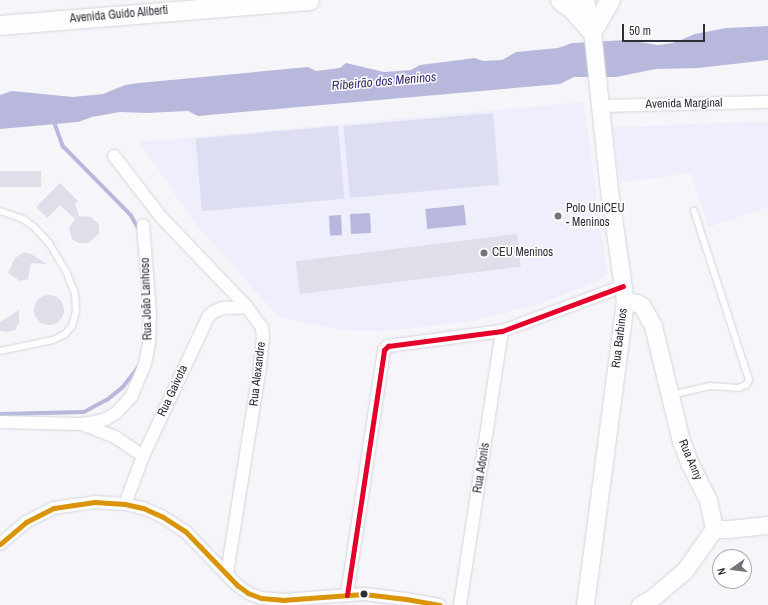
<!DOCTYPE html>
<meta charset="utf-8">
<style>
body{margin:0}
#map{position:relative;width:768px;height:605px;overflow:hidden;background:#f6f6fa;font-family:"Archivo Narrow",sans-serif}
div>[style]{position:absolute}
.built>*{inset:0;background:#eeeefc}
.green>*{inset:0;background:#dedef3;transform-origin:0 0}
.water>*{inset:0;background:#b8b8dd;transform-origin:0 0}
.stream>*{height:3.5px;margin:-1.75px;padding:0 1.75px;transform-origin:1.75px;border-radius:1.75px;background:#b8b8dd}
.building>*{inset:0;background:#dfdfea;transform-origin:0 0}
.round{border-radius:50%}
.roads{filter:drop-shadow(0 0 1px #d3d3dc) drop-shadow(0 0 1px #d3d3dc)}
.lane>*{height:6px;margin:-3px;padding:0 3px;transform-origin:3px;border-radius:3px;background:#fefefe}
.street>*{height:12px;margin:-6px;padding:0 6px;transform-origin:6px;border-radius:6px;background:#fefefe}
.secondary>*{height:17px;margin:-8.5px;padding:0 8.5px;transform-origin:8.5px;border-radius:8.5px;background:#fefefe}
.primary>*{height:19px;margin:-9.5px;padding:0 9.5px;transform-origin:9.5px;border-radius:9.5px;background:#fefefe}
.bus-1>*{height:5px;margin:-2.5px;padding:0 2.5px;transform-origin:2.5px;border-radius:2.5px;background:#d99409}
.bus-2>*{height:5px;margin:-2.5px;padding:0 2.5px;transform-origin:2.5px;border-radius:2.5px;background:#e4002b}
.dots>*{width:11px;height:11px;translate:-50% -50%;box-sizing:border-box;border:2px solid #fff;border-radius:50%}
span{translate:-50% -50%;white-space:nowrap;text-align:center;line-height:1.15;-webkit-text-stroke:3px #fff;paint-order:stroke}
.street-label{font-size:12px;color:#2e2e39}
.poi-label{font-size:12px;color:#2e2e39}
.left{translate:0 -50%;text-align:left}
.water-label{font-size:13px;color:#322a68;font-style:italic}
.north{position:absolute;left:712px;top:549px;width:40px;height:40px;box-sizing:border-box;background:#fff;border:1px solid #ababb0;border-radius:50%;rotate:256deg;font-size:11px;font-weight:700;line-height:16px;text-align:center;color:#2e2e39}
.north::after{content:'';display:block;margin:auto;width:14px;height:18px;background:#74747d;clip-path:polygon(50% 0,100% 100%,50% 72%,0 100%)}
.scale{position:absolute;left:622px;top:24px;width:83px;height:18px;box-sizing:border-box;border:2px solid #2e2e39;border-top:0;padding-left:5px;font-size:12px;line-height:14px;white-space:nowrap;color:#2e2e39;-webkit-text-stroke:3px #fff;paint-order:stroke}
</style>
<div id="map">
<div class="built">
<div style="clip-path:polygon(584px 102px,607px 274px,596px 282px,541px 303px,471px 321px,407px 329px,375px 331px,341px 330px,279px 317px,196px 225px,139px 142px)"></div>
<div style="clip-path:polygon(768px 121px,768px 207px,709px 227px,690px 173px,619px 183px,613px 127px)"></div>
</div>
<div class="green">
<div style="left:493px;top:113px;width:72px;height:150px;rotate:85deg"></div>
<div style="left:338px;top:126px;width:73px;height:143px;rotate:85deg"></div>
</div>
<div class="water">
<div style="clip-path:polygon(768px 26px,768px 60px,698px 68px,656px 69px,616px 77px,574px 77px,560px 84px,198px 116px,188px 111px,147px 113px,120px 112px,92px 117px,78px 122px,0 129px,0 95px,12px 91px,73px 97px,103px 94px,125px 85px,139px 83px,308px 67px,316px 71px,340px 68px,346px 63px,384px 72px,411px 70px,420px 65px,475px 58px,483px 61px,502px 60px,516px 52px,558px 48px,572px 43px,627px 40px,658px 45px,673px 43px,695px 34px,726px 28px)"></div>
<div style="left:464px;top:205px;width:20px;height:39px;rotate:84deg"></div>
<div style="left:370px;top:213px;width:20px;height:20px;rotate:87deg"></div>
<div style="left:341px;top:215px;width:20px;height:12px;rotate:87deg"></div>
</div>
<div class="stream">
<div style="left:54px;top:121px;width:27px;rotate:70deg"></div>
<div style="left:63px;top:146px;width:97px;rotate:45.4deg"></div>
<div style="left:131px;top:215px;width:16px;rotate:60deg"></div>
<div style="left:0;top:414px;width:84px;rotate:-1.4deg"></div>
<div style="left:84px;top:412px;width:26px;rotate:-28deg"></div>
<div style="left:107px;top:400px;width:19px;rotate:-39deg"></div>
<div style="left:122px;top:388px;width:28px;rotate:-52deg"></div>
</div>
<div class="building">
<div style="left:41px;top:171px;width:16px;height:41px;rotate:90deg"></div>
<div style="clip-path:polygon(60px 183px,78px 201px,75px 203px,79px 216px,91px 217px,99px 224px,99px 234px,88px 243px,78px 243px,72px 239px,69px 228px,75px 219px,60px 205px,47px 218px,36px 207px)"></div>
<div style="left:517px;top:234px;width:33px;height:223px;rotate:83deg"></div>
<div style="clip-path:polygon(24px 252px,31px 254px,47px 264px,31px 263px,28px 279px,20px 281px,8px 273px,15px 258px)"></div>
<div class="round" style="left:34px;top:295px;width:30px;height:30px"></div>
<div style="clip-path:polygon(19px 310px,19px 323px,15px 330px,8px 332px,0 331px,0 322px)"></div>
</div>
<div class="roads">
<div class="lane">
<div style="left:0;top:211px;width:24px;rotate:19deg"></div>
<div style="left:23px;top:219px;width:14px;rotate:36deg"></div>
<div style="left:34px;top:227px;width:22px;rotate:47deg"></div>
<div style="left:49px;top:243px;width:33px;rotate:59deg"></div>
<div style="left:66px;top:271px;width:24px;rotate:68deg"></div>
<div style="left:75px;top:293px;width:18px;rotate:87deg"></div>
<div style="left:76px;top:311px;width:16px;rotate:105deg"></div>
<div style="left:72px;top:326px;width:11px;rotate:131deg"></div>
<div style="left:65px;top:334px;width:13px;rotate:153deg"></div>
<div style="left:53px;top:340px;width:54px;rotate:168.3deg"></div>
<div style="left:671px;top:395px;width:40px;rotate:-13deg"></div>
<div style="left:710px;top:386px;width:28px;rotate:4deg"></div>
<div style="left:738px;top:388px;width:9px;rotate:-21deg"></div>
<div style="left:746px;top:385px;width:6px;rotate:-59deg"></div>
<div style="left:749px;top:380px;width:178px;rotate:-108deg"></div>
</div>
<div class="street">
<div style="left:600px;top:106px;width:168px;rotate:-1.4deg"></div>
<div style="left:114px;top:156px;width:77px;rotate:52.4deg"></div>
<div style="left:161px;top:217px;width:124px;rotate:46.3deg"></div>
<div style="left:247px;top:307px;width:26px;rotate:54deg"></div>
<div style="left:262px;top:328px;width:9px;rotate:84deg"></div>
<div style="left:263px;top:337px;width:36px;rotate:96deg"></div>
<div style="left:259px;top:373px;width:203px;rotate:99.1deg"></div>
<div style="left:0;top:422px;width:81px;rotate:1.4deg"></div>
<div style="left:81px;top:424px;width:14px;rotate:-8deg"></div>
<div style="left:95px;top:422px;width:11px;rotate:-15deg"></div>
<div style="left:106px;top:419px;width:13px;rotate:-32deg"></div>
<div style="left:117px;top:412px;width:21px;rotate:-47deg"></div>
<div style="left:131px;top:397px;width:36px;rotate:-67deg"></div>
<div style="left:145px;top:364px;width:21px;rotate:-79deg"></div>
<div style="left:149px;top:343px;width:30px;rotate:-88deg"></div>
<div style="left:150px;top:313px;width:88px;rotate:-94.5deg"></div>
<div style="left:84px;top:425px;width:33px;rotate:21deg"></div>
<div style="left:115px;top:437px;width:34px;rotate:34deg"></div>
<div style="left:125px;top:504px;width:51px;rotate:-69.4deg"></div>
<div style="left:143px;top:456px;width:153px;rotate:-64.9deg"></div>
<div style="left:208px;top:317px;width:7px;rotate:-45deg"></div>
<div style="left:213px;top:312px;width:11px;rotate:-22deg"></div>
<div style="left:223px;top:308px;width:24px;rotate:-2deg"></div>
<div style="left:0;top:544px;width:34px;rotate:-40deg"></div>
<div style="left:26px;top:522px;width:31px;rotate:-27deg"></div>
<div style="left:54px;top:508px;width:41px;rotate:-8.3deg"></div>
<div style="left:95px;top:502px;width:30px;rotate:4deg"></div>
<div style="left:125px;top:504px;width:18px;rotate:13deg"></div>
<div style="left:143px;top:508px;width:22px;rotate:24deg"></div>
<div style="left:163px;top:517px;width:27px;rotate:33deg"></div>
<div style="left:186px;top:532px;width:74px;rotate:46.1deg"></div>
<div style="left:237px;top:585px;width:14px;rotate:36deg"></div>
<div style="left:248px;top:593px;width:14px;rotate:21deg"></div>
<div style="left:261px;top:598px;width:21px;rotate:5deg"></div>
<div style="left:282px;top:600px;width:82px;rotate:-4.2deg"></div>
<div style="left:364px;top:594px;width:42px;rotate:6.8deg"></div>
<div style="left:406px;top:599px;width:34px;rotate:10deg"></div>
<div style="left:347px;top:595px;width:248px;rotate:-81.4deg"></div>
<div style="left:384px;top:350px;width:6px;rotate:-45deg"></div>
<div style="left:388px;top:346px;width:115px;rotate:-7.5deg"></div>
<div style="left:502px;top:331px;width:129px;rotate:-20.4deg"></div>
<div style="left:460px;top:605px;width:277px;rotate:-81.3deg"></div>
</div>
<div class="secondary">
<div style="left:585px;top:0;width:32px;rotate:77deg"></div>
<div style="left:592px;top:31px;width:160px;rotate:83.9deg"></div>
<div style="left:609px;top:190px;width:112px;rotate:81.8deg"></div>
<div style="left:625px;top:301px;width:307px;rotate:97.5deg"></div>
<div style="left:625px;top:301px;width:12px;rotate:9deg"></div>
<div style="left:637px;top:303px;width:6px;rotate:31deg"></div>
<div style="left:642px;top:306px;width:23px;rotate:61deg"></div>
<div style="left:653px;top:326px;width:118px;rotate:76.3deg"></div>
<div style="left:681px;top:441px;width:22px;rotate:69deg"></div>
<div style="left:689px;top:462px;width:42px;rotate:63.4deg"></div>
<div style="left:708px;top:500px;width:30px;rotate:78deg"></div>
<div style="left:714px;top:529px;width:50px;rotate:125.3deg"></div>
<div style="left:685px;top:570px;width:45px;rotate:139.5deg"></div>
<div style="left:651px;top:599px;width:13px;rotate:151deg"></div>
<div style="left:714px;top:529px;width:15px"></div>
<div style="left:729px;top:529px;width:39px;rotate:-6deg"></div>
</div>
<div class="primary">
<div style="left:560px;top:0;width:14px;rotate:36deg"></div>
<div style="left:571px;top:8px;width:31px;rotate:48deg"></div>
<div style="left:592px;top:31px;width:36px;rotate:-60deg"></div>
<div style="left:0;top:25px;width:310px;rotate:-4.6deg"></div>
</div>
</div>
<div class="bus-1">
<div style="left:0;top:544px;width:34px;rotate:-40deg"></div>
<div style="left:26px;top:522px;width:31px;rotate:-27deg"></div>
<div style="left:54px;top:508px;width:41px;rotate:-8.3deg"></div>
<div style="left:95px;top:502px;width:30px;rotate:4deg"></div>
<div style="left:125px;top:504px;width:18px;rotate:13deg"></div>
<div style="left:143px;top:508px;width:22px;rotate:24deg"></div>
<div style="left:163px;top:517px;width:27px;rotate:33deg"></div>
<div style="left:186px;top:532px;width:74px;rotate:46.1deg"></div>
<div style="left:237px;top:585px;width:14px;rotate:36deg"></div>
<div style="left:248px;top:593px;width:14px;rotate:21deg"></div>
<div style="left:261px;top:598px;width:21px;rotate:5deg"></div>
<div style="left:282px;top:600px;width:82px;rotate:-4.2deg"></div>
<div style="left:364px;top:594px;width:42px;rotate:6.8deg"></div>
<div style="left:406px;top:599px;width:34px;rotate:10deg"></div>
</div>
<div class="bus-2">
<div style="left:347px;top:595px;width:248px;rotate:-81.4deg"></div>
<div style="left:384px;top:350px;width:6px;rotate:-45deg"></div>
<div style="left:388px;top:346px;width:115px;rotate:-7.5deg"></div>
<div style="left:502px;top:331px;width:129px;rotate:-20.4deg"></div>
</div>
<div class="dots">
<div style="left:558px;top:216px;background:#74747d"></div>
<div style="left:484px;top:253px;background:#74747d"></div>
<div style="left:364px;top:594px;background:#2e2e39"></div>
</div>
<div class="street-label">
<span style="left:119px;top:15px;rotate:-5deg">Avenida Guido Aliberti</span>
<span style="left:684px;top:104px;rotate:-1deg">Avenida Marginal</span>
<span style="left:147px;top:299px;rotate:-92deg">Rua João Lanhoso</span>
<span style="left:620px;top:338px;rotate:-83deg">Rua Barbinos</span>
<span style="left:258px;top:374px;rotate:-83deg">Rua Alexandre</span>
<span style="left:173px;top:391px;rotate:-65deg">Rua Gaivota</span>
<span style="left:690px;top:460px;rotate:67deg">Rua Anny</span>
<span style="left:482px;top:468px;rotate:-81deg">Rua Adonis</span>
</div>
<div class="poi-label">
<span class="left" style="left:566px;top:216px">Polo UniCEU<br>- Meninos</span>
<span class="left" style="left:492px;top:253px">CEU Meninos</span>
</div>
<div class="water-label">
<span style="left:384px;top:82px;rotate:-5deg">Ribeirão dos Meninos</span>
</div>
<div class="north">N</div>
<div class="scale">50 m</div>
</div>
